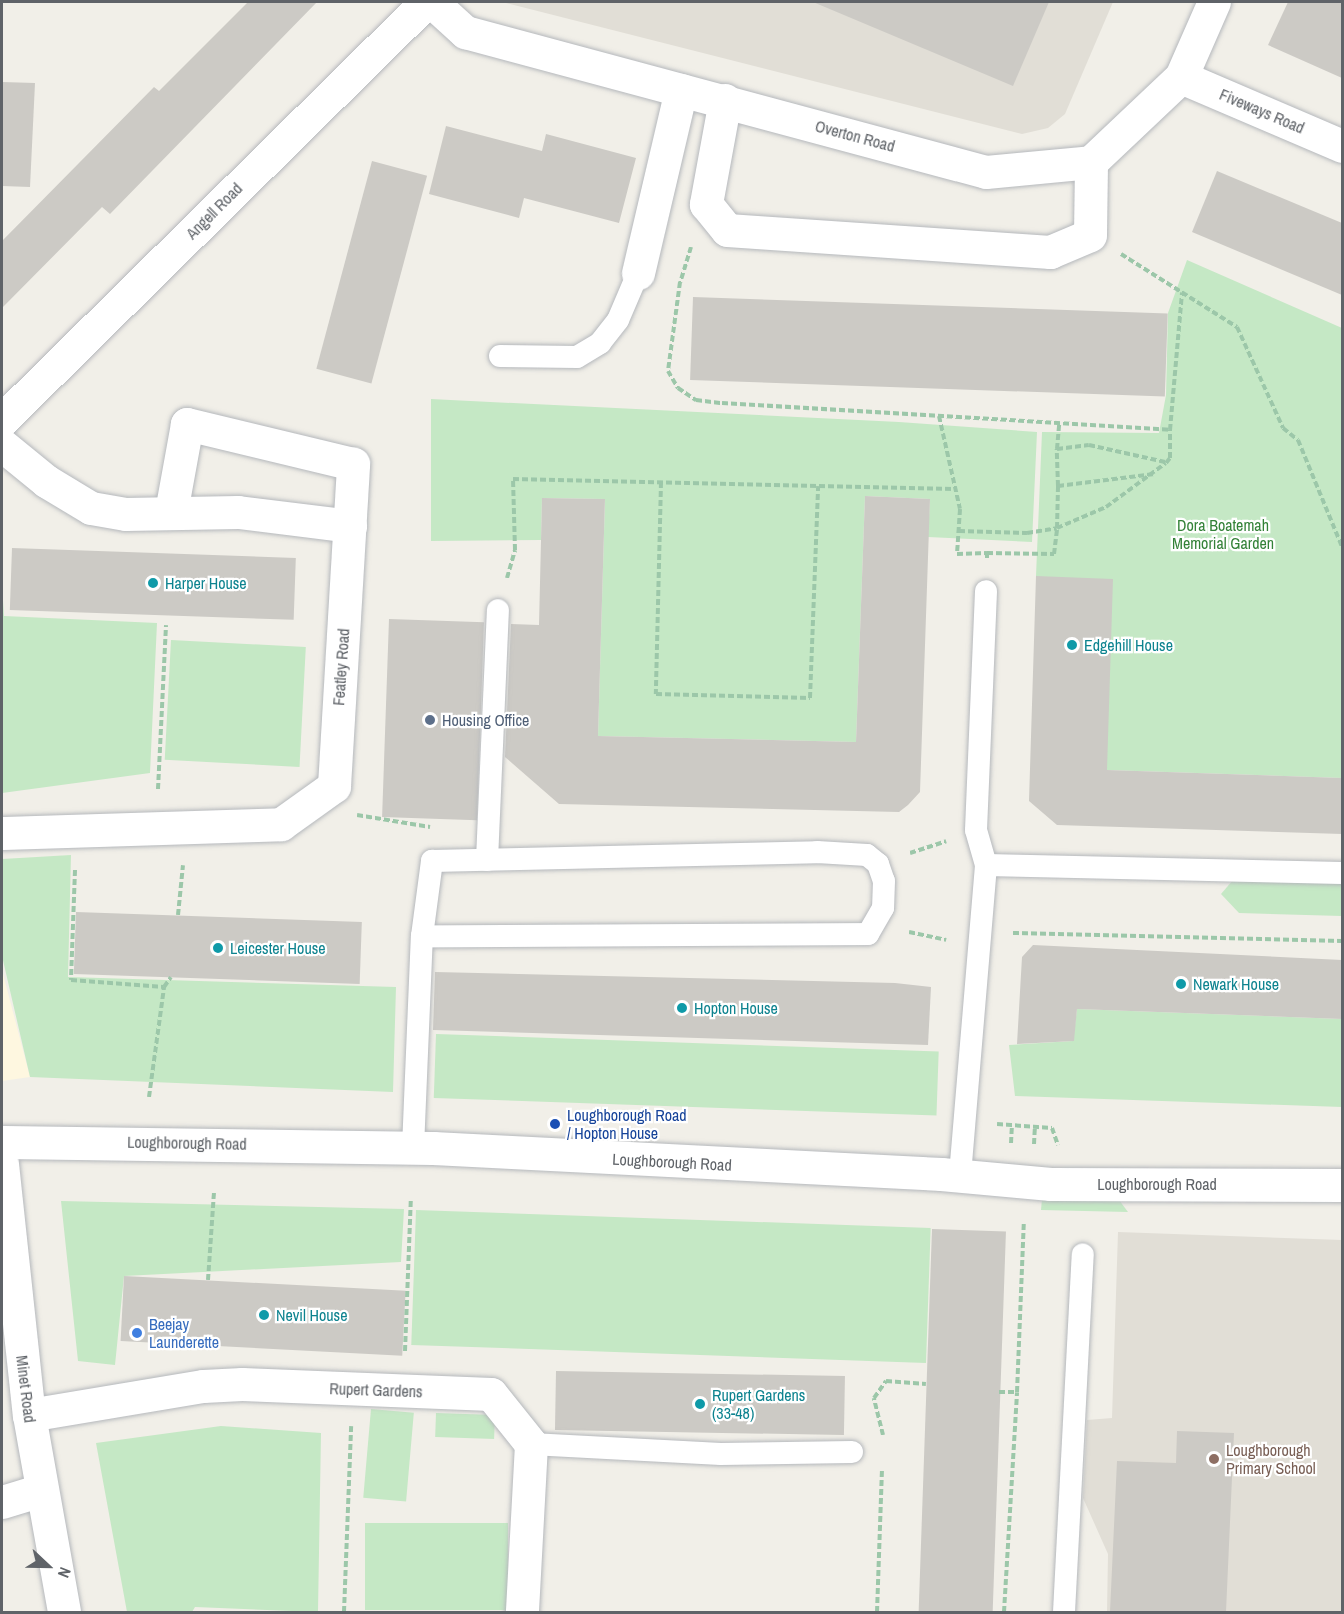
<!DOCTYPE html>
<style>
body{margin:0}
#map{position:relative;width:1344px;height:1614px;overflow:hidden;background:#f1efe8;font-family:"Archivo Narrow",sans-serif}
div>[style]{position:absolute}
.commercial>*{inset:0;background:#fef7e0}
.education>*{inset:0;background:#e1ded6}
.green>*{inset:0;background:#c5e8c5;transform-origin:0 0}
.building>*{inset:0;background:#cccac5;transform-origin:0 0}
.path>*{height:4px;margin-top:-2px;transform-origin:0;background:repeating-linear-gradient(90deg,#9cc7a9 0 6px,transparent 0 9px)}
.roads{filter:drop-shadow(0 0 2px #b5b8bc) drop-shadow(0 0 2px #b5b8bc)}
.lane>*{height:22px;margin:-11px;padding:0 11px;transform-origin:11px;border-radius:11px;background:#fff}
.street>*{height:33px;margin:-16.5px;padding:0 16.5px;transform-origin:16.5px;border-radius:16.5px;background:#fff}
.secondary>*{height:33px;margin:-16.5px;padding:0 16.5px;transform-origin:16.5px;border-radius:16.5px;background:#fff}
.dots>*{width:16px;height:16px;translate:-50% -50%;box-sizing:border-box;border:3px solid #fff;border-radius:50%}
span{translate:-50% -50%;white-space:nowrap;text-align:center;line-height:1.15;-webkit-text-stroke:4.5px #fff;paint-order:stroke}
.street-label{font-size:16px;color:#5f6368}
.park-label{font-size:16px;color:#348238}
.culture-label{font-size:16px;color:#0d838f}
.left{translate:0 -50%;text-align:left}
.service-label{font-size:16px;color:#4e5e75}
.transit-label{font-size:16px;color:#164399}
.shop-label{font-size:16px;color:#366cbe}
.education-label{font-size:16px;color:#785e54}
.frame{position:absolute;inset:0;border:3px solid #5f6368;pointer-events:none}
.north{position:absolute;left:18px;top:1536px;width:60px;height:60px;-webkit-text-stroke:4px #fff;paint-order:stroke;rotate:112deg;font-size:16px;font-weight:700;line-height:24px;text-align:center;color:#5f6368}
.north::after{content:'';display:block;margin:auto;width:21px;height:27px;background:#5f6368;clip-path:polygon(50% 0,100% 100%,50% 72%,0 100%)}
</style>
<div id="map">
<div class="commercial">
<div style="clip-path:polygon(2px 970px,30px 1077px,2px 1081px)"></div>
</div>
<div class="education">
<div style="clip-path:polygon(502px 2px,1113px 2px,1065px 114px,1048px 128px,1022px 134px)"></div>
<div style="clip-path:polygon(1118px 1232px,1342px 1240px,1342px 1612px,1107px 1612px,1108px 1554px,1083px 1498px,1087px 1420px,1112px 1418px)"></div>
</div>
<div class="green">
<div style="clip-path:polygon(1187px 260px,1342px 328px,1342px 778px,1107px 770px,1036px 576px,1042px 432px,1159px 433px,1166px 395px,1168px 313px)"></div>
<div style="clip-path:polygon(431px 399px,899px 422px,1037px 432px,1032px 542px,928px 537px,930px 499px,865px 496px,856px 742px,598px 736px,605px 499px,542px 498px,541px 540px,431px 541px)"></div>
<div style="clip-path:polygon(2px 585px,4px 616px,157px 623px,150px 773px,2px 793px)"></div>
<div style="left:171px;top:640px;width:135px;height:120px;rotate:3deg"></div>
<div style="clip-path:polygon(71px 855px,68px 977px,396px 987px,393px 1092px,30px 1077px,2px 956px,2px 859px)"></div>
<div style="clip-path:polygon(1239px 873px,1342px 879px,1342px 916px,1239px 913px,1221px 894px)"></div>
<div style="clip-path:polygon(1077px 1009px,1342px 1019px,1342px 1107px,1015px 1096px,1009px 1045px,1073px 1041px)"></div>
<div style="left:436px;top:1034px;width:503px;height:64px;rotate:2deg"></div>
<div style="clip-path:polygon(1042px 1199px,1119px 1200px,1128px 1212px,1041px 1210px)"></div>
<div style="clip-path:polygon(61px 1201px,404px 1209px,401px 1262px,124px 1276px,115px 1365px,78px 1361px)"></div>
<div style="left:416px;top:1210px;width:515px;height:135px;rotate:2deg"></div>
<div style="left:371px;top:1409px;width:43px;height:89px;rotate:5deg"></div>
<div style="left:436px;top:1413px;width:59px;height:24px;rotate:2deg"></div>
<div style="clip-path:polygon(221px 1426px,321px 1433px,318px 1612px,195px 1607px,192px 1612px,127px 1612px,96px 1443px)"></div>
<div style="left:365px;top:1523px;width:143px;height:87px"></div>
</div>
<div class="building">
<div style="clip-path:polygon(248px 2px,317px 2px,110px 214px,102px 207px,2px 308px,2px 241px,154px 87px,159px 91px)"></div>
<div style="clip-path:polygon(813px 2px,1049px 2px,1013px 86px)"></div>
<div style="clip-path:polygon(1288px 2px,1342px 2px,1342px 78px,1268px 45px)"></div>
<div style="clip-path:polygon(2px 82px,35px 83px,30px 187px,2px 186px)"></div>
<div style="clip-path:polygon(446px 126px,542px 151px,546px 134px,636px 158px,619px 223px,524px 198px,519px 218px,429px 194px)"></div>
<div style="left:372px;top:161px;width:57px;height:215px;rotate:15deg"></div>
<div style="clip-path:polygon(1217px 171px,1342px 223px,1342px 295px,1192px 232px)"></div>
<div style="left:693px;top:297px;width:475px;height:83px;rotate:2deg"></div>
<div style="clip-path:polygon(865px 496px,930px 499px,920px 792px,908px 805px,899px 812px,559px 804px,505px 757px,511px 624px,539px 625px,542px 498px,605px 499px,598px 736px,856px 742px)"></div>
<div style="left:12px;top:548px;width:284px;height:62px;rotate:2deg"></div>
<div style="clip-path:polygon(1036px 576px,1113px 579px,1107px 770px,1342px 778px,1342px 834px,1057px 825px,1029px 801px)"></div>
<div style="left:389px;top:619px;width:95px;height:198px;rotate:2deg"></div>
<div style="left:76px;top:912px;width:286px;height:62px;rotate:2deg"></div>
<div style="clip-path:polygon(1033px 945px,1342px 960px,1342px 1019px,1077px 1009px,1074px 1041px,1017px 1044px,1022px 957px)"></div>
<div style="clip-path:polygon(435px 972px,895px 983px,931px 987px,928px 1045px,433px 1030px)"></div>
<div style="left:932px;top:1229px;width:74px;height:383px;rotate:2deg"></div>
<div style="left:124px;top:1276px;width:282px;height:65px;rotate:3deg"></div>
<div style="left:556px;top:1371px;width:289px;height:59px;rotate:1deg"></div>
<div style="clip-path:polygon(1177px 1431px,1234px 1433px,1226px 1612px,1110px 1612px,1117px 1461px,1176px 1463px)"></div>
</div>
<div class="path">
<div style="left:691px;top:247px;width:37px;rotate:107deg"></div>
<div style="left:680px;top:282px;width:90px;rotate:97.7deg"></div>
<div style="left:668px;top:371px;width:20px;rotate:60deg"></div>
<div style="left:678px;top:388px;width:22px;rotate:34deg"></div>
<div style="left:696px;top:400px;width:26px;rotate:7deg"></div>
<div style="left:722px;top:403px;width:449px;rotate:3.4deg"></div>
<div style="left:1170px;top:430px;width:138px;rotate:-85deg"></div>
<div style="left:1121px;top:254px;width:137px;rotate:32.2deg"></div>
<div style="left:1237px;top:327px;width:111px;rotate:65.5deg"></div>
<div style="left:1283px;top:428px;width:19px;rotate:39deg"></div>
<div style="left:1298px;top:440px;width:116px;rotate:67.6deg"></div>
<div style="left:939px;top:416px;width:95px;rotate:77.3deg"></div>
<div style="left:960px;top:509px;width:45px;rotate:93.8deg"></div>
<div style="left:957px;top:554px;width:30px;rotate:-2deg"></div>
<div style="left:1057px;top:449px;width:25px;rotate:-85deg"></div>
<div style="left:661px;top:482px;width:212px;rotate:91.4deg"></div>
<div style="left:656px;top:694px;width:154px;rotate:1.5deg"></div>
<div style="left:810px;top:698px;width:212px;rotate:-87.8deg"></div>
<div style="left:1058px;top:486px;width:37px;rotate:-92deg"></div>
<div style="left:1057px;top:449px;width:32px;rotate:-7deg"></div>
<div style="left:1089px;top:445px;width:78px;rotate:12.6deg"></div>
<div style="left:959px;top:531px;width:68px;rotate:1.7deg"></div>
<div style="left:1027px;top:533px;width:30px;rotate:-9deg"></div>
<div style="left:1057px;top:528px;width:42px;rotate:-88.6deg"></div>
<div style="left:1058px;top:486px;width:97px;rotate:-7.1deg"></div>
<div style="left:987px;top:558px;width:5px;rotate:-90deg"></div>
<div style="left:987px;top:553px;width:67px;rotate:0.9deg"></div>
<div style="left:1054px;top:554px;width:26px;rotate:-83deg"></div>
<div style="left:1057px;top:528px;width:53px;rotate:-23.2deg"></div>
<div style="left:1106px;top:507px;width:74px;rotate:-36.3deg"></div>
<div style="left:1166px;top:463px;width:6px;rotate:-51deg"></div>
<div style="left:1170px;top:458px;width:28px;rotate:-90deg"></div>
<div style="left:507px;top:578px;width:29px;rotate:-74deg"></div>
<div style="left:515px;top:550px;width:71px;rotate:-91.6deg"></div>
<div style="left:513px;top:479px;width:441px;rotate:1.3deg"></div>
<div style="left:158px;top:789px;width:164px;rotate:-87.2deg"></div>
<div style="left:357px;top:815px;width:74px;rotate:9.3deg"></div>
<div style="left:910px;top:853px;width:38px;rotate:-18deg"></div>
<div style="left:75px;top:870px;width:110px;rotate:92.1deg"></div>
<div style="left:71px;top:980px;width:93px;rotate:4.3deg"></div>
<div style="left:178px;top:915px;width:50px;rotate:-84.3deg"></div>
<div style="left:909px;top:932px;width:38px;rotate:12deg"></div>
<div style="left:1013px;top:933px;width:329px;rotate:1.4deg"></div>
<div style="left:149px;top:1097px;width:111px;rotate:-82.2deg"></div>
<div style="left:164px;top:987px;width:12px;rotate:-55deg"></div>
<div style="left:997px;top:1124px;width:55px;rotate:4.2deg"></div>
<div style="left:1052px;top:1128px;width:18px;rotate:71deg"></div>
<div style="left:1011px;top:1143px;width:17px;rotate:-87deg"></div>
<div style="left:1034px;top:1144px;width:17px;rotate:-87deg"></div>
<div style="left:208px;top:1280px;width:89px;rotate:-86.1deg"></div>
<div style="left:405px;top:1351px;width:153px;rotate:-87.8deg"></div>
<div style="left:999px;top:1392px;width:18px"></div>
<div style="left:1017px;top:1392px;width:171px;rotate:-87.7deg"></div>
<div style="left:883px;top:1435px;width:38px;rotate:-104deg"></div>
<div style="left:874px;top:1398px;width:21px;rotate:-55deg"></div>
<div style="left:886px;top:1381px;width:40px;rotate:4.3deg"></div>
<div style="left:344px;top:1612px;width:186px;rotate:-87.8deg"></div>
<div style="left:877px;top:1612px;width:143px;rotate:-88deg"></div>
<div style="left:1004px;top:1612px;width:220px;rotate:-86.6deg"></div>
</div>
<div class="roads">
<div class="lane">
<div style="left:500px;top:356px;width:77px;rotate:0.7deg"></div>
<div style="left:577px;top:357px;width:27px;rotate:-31deg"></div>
<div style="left:600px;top:343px;width:29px;rotate:-52deg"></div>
<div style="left:618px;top:320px;width:51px;rotate:-66.9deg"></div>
<div style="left:817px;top:852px;width:50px;rotate:3.4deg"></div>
<div style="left:867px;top:855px;width:14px;rotate:39deg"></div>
<div style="left:878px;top:864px;width:18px;rotate:71deg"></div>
<div style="left:884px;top:881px;width:27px;rotate:92deg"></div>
<div style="left:883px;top:908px;width:30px;rotate:120deg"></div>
<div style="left:868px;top:934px;width:446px;rotate:179.7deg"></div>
<div style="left:422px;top:936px;width:76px;rotate:-82.4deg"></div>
<div style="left:432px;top:861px;width:385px;rotate:-1.3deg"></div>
<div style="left:487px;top:860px;width:250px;rotate:-87.5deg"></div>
<div style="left:986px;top:865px;width:356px;rotate:1.3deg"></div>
<div style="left:413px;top:1148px;width:212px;rotate:-87.6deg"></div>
<div style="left:960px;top:1175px;width:311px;rotate:-85.2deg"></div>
<div style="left:986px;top:865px;width:36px;rotate:-106deg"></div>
<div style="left:976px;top:830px;width:239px;rotate:-87.6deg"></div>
<div style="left:531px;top:1444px;width:190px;rotate:3deg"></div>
<div style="left:721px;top:1454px;width:131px;rotate:-0.9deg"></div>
<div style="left:1064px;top:1612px;width:358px;rotate:-87deg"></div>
</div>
<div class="street">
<div style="left:432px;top:2px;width:45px;rotate:42.3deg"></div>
<div style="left:465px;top:32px;width:539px;rotate:15.04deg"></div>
<div style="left:986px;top:172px;width:105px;rotate:-5.4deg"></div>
<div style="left:1091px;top:162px;width:124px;rotate:-43.4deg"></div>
<div style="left:1181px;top:77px;width:82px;rotate:-66.3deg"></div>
<div style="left:1181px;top:77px;width:175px;rotate:23.2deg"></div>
<div style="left:725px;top:100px;width:106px;rotate:100.4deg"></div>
<div style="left:706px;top:204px;width:33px;rotate:51deg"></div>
<div style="left:727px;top:230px;width:324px;rotate:3.9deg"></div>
<div style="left:1050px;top:252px;width:43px;rotate:-23deg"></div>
<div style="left:1090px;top:235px;width:73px;rotate:-89.2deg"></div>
<div style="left:638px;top:273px;width:188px;rotate:-76.8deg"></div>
<div style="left:2px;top:420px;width:595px;rotate:-44.59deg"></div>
<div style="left:2px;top:445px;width:57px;rotate:39.3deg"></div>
<div style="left:46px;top:481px;width:52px;rotate:31deg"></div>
<div style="left:91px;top:508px;width:35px;rotate:10deg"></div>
<div style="left:125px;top:514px;width:113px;rotate:-1deg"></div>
<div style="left:238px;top:512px;width:113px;rotate:7.1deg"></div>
<div style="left:2px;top:833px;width:279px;rotate:-1.8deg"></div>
<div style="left:281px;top:824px;width:65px;rotate:-35.6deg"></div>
<div style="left:334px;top:786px;width:323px;rotate:-86.6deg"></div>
<div style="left:353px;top:464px;width:171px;rotate:-166.5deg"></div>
<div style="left:187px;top:424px;width:89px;rotate:100.3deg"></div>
<div style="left:2px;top:1164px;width:252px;rotate:83.9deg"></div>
<div style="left:29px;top:1415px;width:200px;rotate:79.9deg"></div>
<div style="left:29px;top:1415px;width:176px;rotate:-9.5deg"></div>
<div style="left:203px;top:1386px;width:39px;rotate:-3deg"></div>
<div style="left:242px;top:1384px;width:249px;rotate:2.3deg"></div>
<div style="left:491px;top:1394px;width:64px;rotate:51.3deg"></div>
<div style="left:531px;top:1444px;width:168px;rotate:93.1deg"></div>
<div style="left:2px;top:1502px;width:41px;rotate:-17.1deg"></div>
</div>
<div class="secondary">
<div style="left:2px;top:1142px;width:431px;rotate:0.8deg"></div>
<div style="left:433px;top:1148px;width:509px;rotate:2.93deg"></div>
<div style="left:941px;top:1174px;width:110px;rotate:5.2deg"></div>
<div style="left:1051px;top:1184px;width:291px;rotate:0.2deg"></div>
</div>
</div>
<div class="dots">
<div style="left:153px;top:583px;background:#0f9aa8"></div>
<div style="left:1072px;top:645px;background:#0f9aa8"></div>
<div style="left:430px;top:720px;background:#5c6f8a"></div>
<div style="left:218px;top:948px;background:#0f9aa8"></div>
<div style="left:1181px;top:984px;background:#0f9aa8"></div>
<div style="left:682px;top:1008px;background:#0f9aa8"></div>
<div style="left:555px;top:1124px;background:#1a4fb4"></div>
<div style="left:264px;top:1315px;background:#0f9aa8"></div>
<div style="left:137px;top:1333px;background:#3f7fe0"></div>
<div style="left:700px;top:1404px;background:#0f9aa8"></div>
<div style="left:1214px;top:1459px;background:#8d6e63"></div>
</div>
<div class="street-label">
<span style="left:1262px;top:111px;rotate:23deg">Fiveways Road</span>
<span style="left:855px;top:136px;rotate:15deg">Overton Road</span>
<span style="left:214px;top:211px;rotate:-45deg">Angell Road</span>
<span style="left:341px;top:667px;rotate:-86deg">Featley Road</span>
<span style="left:187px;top:1143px;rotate:1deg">Loughborough Road</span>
<span style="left:672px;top:1162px;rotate:3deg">Loughborough Road</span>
<span style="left:1157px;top:1184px">Loughborough Road</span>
<span style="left:26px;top:1389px;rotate:83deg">Minet Road</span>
<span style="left:376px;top:1390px;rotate:2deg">Rupert Gardens</span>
</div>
<div class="park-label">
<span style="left:1223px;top:534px">Dora Boatemah<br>Memorial Garden</span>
</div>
<div class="culture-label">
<span class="left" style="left:165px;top:583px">Harper House</span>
<span class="left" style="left:1084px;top:645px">Edgehill House</span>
<span class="left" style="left:230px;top:948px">Leicester House</span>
<span class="left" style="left:1193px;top:984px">Newark House</span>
<span class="left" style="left:694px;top:1008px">Hopton House</span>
<span class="left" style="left:276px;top:1315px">Nevil House</span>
<span class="left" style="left:712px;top:1404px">Rupert Gardens<br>(33-48)</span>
</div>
<div class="service-label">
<span class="left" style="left:442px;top:720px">Housing Office</span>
</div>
<div class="transit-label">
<span class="left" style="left:567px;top:1124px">Loughborough Road<br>/ Hopton House</span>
</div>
<div class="shop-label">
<span class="left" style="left:149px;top:1333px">Beejay<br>Launderette</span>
</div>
<div class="education-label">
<span class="left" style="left:1226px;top:1459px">Loughborough<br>Primary School</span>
</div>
<div class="frame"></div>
<div class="north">N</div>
</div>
